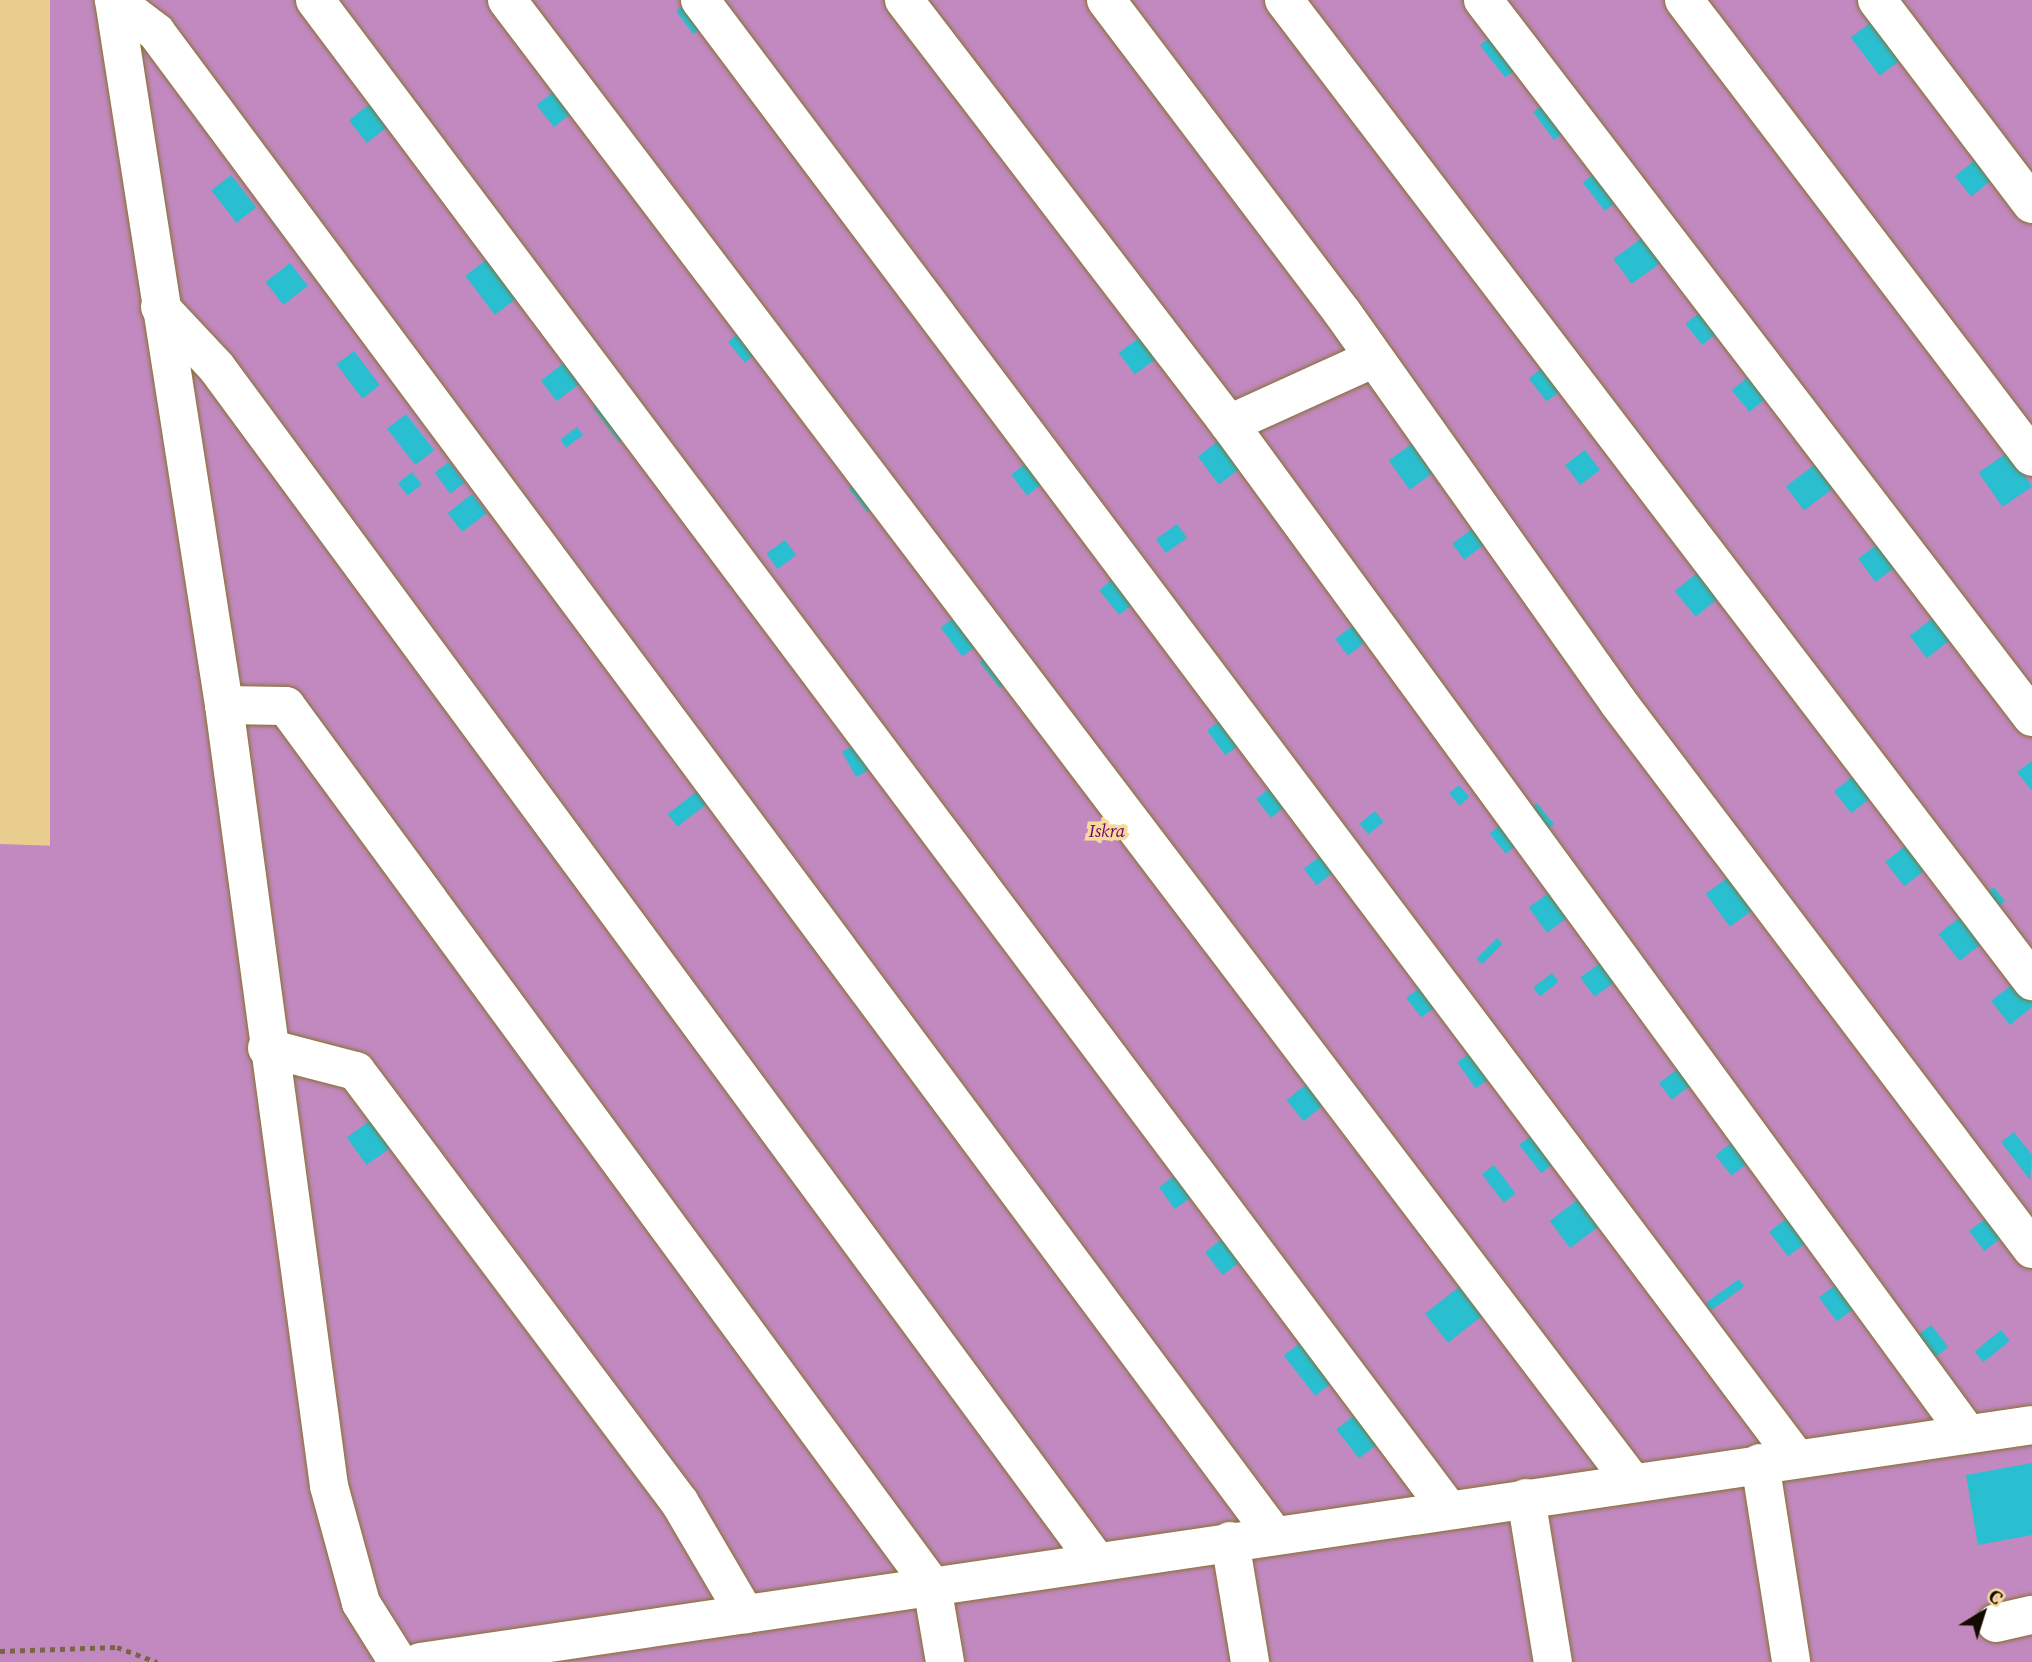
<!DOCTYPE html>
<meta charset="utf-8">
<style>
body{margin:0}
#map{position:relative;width:2032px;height:1662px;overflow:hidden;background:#e8cd8f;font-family:"Source Serif 4",serif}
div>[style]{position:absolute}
.green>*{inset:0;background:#c189bf;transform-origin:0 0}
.building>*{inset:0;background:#29bfd1;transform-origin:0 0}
.path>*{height:4.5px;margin-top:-2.25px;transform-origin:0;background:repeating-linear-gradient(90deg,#776543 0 5px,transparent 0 10px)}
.roads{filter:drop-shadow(0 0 2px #876f32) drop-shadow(0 0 2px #876f32)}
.minor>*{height:38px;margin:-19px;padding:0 19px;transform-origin:19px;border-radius:19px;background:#fff}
span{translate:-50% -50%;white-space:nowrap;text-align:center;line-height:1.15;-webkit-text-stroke:7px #f5da9c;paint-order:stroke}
.park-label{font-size:18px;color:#710073;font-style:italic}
.north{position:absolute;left:1948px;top:1578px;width:70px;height:70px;-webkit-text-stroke:5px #f5da9c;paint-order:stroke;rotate:38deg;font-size:19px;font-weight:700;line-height:28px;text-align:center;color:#140b00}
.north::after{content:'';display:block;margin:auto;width:24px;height:32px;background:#140b00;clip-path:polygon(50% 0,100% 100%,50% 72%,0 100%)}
</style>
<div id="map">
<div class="green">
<div style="left:50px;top:0;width:1982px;height:1683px"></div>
<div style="clip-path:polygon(0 844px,117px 848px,247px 1662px,0 1662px)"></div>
</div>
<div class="building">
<div style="clip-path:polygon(691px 0,716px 17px,693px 34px,676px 11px)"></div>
<div style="left:1874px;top:20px;width:48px;height:29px;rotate:53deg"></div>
<div style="left:1502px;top:28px;width:41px;height:28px;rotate:52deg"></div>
<div style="left:559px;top:87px;width:28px;height:29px;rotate:51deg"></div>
<div style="left:1553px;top:97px;width:35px;height:25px;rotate:53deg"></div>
<div style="left:371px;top:103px;width:29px;height:28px;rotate:52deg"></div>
<div style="left:1975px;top:160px;width:26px;height:26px;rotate:51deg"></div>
<div style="left:1604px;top:166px;width:36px;height:27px;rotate:52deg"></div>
<div style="left:231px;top:175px;width:41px;height:25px;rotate:52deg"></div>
<div style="left:1649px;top:233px;width:31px;height:44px;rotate:54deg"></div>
<div style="left:490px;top:257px;width:49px;height:31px;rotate:53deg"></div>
<div style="left:290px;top:263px;width:29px;height:31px;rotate:52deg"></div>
<div style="left:1704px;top:309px;width:27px;height:24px;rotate:51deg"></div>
<div style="left:745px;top:328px;width:27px;height:22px;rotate:51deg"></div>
<div style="left:1143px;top:335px;width:27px;height:30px;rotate:54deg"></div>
<div style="left:354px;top:351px;width:43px;height:22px;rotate:53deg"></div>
<div style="left:568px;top:360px;width:26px;height:34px;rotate:53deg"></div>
<div style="left:1550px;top:362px;width:29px;height:27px;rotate:52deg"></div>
<div style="left:1752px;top:374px;width:28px;height:26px;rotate:51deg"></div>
<div style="left:604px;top:399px;width:43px;height:14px;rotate:53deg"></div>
<div style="left:406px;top:414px;width:46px;height:24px;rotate:52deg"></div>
<div style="left:577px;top:427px;width:10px;height:21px;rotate:53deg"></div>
<div style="left:1221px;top:439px;width:35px;height:29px;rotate:53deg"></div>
<div style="left:1417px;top:440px;width:36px;height:35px;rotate:54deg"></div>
<div style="left:1585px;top:450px;width:25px;height:25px;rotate:53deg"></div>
<div style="left:2008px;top:452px;width:42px;height:36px;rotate:55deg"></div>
<div style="left:1036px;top:456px;width:26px;height:31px;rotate:53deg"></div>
<div style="left:449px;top:462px;width:26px;height:18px;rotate:53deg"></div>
<div style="left:1817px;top:463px;width:30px;height:39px;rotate:53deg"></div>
<div style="left:412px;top:472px;width:16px;height:18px;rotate:52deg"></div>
<div style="left:869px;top:472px;width:31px;height:26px;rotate:52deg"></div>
<div style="left:472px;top:494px;width:24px;height:31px;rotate:52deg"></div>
<div style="left:1177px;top:524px;width:17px;height:26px;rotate:54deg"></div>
<div style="left:1477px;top:525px;width:20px;height:31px;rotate:53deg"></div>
<div style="left:785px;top:540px;width:19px;height:23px;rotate:54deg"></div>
<div style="left:1881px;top:542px;width:29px;height:28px;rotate:54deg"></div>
<div style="left:1702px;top:569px;width:33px;height:35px;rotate:51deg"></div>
<div style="left:1124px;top:570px;width:32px;height:32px;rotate:51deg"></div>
<div style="left:963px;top:611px;width:36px;height:28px;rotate:53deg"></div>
<div style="left:1934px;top:617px;width:28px;height:31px;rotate:52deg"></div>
<div style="left:1356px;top:623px;width:21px;height:26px;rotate:53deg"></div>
<div style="left:996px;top:649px;width:33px;height:21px;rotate:52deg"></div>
<div style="left:1230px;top:713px;width:31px;height:29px;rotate:53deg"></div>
<div style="left:863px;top:740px;width:29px;height:24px;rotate:61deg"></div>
<div style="clip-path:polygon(2032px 761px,2032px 791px,2017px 772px)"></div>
<div style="left:1856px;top:774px;width:28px;height:28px;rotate:52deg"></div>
<div style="left:1279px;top:781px;width:24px;height:29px;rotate:52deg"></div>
<div style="left:1459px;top:785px;width:16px;height:13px;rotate:50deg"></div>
<div style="left:700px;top:789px;width:16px;height:41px;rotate:52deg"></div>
<div style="left:1537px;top:803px;width:27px;height:14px;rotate:51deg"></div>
<div style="left:1375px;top:811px;width:14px;height:20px;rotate:51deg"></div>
<div style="left:1505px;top:821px;width:26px;height:20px;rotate:51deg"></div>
<div style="left:1908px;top:844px;width:31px;height:29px;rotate:52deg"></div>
<div style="left:1331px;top:848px;width:21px;height:34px;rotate:53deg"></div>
<div style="left:1730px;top:876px;width:41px;height:30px;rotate:54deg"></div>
<div style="left:1557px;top:887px;width:31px;height:35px;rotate:54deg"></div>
<div style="left:1994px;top:887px;width:18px;height:15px;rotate:52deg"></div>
<div style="left:1963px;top:915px;width:34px;height:31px;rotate:52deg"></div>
<div style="left:1497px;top:938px;width:8px;height:29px;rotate:45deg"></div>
<div style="left:1607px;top:958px;width:24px;height:33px;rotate:54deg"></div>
<div style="left:1552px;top:973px;width:11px;height:24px;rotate:52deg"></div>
<div style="clip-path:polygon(2018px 980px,2032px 998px,2032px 1007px,2010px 1025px,1991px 1001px)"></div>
<div style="left:1427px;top:982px;width:25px;height:26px;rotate:53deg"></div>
<div style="left:1476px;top:1049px;width:32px;height:23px;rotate:55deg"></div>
<div style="left:1683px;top:1065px;width:21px;height:30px;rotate:53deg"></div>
<div style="left:1309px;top:1082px;width:27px;height:29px;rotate:51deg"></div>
<div style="left:375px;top:1117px;width:34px;height:35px;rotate:54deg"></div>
<div style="left:1538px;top:1130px;width:36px;height:24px;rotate:52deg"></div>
<div style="clip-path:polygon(2014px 1132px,2032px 1155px,2030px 1180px,2001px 1142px)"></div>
<div style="left:1737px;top:1138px;width:26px;height:28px;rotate:51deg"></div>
<div style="left:1494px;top:1165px;width:36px;height:15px;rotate:53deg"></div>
<div style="left:1180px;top:1172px;width:27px;height:26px;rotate:54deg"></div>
<div style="left:1584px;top:1195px;width:34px;height:43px;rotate:53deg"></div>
<div style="left:1794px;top:1213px;width:31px;height:31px;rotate:53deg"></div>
<div style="left:1989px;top:1216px;width:25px;height:25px;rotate:53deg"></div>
<div style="left:1227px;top:1235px;width:29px;height:28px;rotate:52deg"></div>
<div style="left:1739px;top:1279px;width:9px;height:41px;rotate:54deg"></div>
<div style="left:1842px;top:1280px;width:30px;height:29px;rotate:53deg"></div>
<div style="left:1459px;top:1287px;width:37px;height:43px;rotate:52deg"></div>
<div style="left:1931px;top:1325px;width:28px;height:24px;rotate:52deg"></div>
<div style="left:2001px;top:1330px;width:14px;height:34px;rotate:51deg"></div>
<div style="left:1305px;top:1339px;width:51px;height:27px;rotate:52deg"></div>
<div style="left:1356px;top:1414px;width:37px;height:25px;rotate:52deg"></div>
<div style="clip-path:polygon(2032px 1463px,2032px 1535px,1978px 1545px,1966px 1475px)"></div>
</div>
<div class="path">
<div style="left:0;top:1651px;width:117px;rotate:-2deg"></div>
<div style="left:117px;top:1647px;width:43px;rotate:20.6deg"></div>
</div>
<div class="roads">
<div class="minor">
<div style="left:114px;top:0;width:53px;rotate:37.3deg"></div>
<div style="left:156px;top:32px;width:1873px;rotate:53.36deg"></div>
<div style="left:114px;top:0;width:714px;rotate:81.13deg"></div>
<div style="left:224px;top:705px;width:788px;rotate:82.34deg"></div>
<div style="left:329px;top:1486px;width:121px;rotate:74.7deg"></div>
<div style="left:361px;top:1603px;width:70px;rotate:57.9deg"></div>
<div style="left:315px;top:0;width:1887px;rotate:53.1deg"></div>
<div style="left:507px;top:0;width:1861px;rotate:52.8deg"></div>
<div style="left:700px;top:0;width:1824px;rotate:53.07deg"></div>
<div style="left:904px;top:0;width:534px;rotate:52.53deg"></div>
<div style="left:1229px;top:424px;width:1250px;rotate:53.82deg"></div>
<div style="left:1106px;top:0;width:391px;rotate:52.9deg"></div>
<div style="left:1342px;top:312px;width:478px;rotate:54.7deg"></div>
<div style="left:1618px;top:702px;width:686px;rotate:52.88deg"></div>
<div style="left:1284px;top:0;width:1234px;rotate:52.67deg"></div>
<div style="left:1483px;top:0;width:903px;rotate:52.56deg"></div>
<div style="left:1684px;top:0;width:574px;rotate:52.71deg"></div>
<div style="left:1877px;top:0;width:256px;rotate:52.8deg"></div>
<div style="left:160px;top:307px;width:83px;rotate:46.9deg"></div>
<div style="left:217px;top:368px;width:1483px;rotate:53.61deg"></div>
<div style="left:1229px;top:424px;width:157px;rotate:-24.4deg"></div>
<div style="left:224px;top:705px;width:62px;rotate:0.9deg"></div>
<div style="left:286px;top:706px;width:1092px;rotate:53.72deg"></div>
<div style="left:932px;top:1586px;width:77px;rotate:80.3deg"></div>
<div style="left:267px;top:1048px;width:92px;rotate:14.5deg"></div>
<div style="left:356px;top:1071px;width:540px;rotate:53.13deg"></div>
<div style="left:680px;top:1503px;width:129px;rotate:59.6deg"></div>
<div style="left:1760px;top:1463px;width:201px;rotate:81.1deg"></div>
<div style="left:1526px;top:1498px;width:166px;rotate:80.7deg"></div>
<div style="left:1230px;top:1541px;width:123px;rotate:80.6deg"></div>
<div style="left:1996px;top:1623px;width:37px;rotate:-13deg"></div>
<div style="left:420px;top:1662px;width:1629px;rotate:-8.36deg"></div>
</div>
</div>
<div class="park-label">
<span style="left:1107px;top:831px">Iskra</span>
</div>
<div class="north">С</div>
</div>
